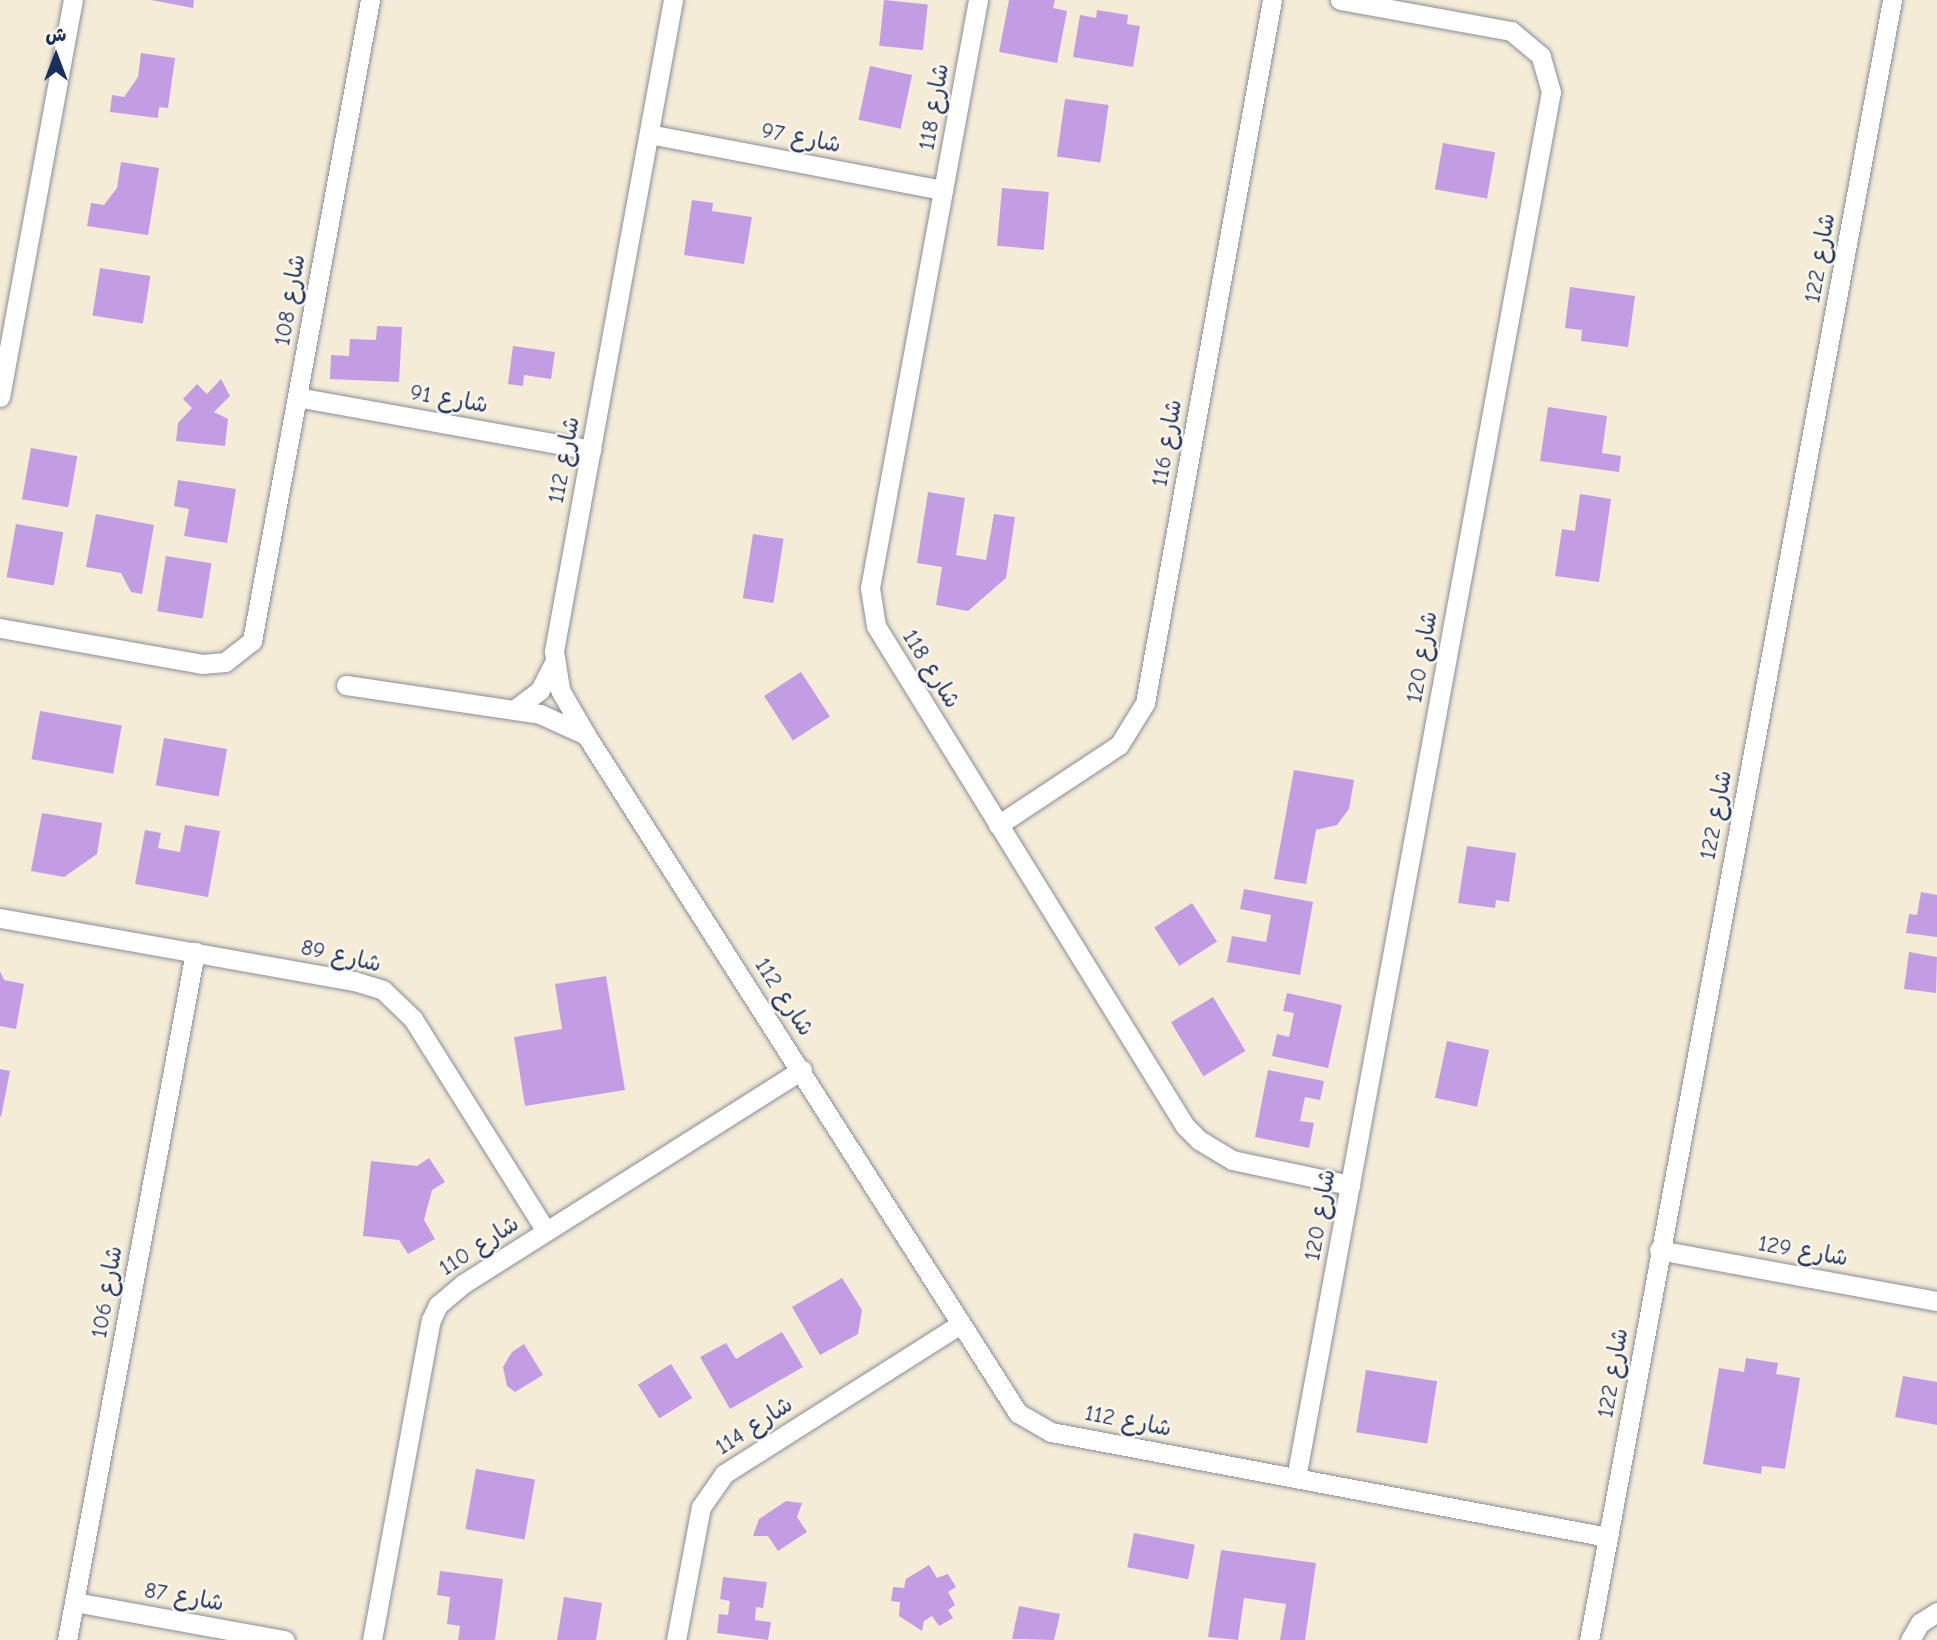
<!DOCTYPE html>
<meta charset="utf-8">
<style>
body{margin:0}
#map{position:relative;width:1937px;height:1640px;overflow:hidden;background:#f4ecd7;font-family:"Comic Neue","Playpen Sans Arabic",sans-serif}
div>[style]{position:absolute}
.building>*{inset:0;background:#c39de4;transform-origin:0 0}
.roads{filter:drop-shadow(0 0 2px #888e9a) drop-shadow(0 0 2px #888e9a)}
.minor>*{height:19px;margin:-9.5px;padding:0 9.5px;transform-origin:9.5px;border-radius:9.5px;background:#fff}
span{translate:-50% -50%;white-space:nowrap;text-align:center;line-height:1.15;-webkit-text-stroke:5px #fbf7ec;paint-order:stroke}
.street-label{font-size:23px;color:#1b2f5e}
.north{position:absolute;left:21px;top:21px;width:70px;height:70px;-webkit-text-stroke:5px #fbf7ec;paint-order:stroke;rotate:0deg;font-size:19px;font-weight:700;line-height:28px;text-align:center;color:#1b2f5e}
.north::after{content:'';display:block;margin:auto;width:24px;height:32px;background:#1b2f5e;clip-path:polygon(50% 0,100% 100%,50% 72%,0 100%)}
</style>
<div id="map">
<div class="building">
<div style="clip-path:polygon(151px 0,194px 0,193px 8px)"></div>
<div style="left:884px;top:0;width:44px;height:46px;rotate:6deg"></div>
<div style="clip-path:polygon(1009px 0,1055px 0,1053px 8px,1067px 11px,1057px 63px,999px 52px)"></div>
<div style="clip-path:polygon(1097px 10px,1128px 15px,1127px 24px,1140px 26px,1133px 67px,1073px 57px,1080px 15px,1096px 18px)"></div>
<div style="clip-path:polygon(141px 53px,175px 58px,168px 108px,159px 107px,158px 118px,110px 112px,112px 95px,124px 97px,138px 77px)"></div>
<div style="left:870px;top:66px;width:43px;height:55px;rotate:12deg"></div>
<div style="left:1065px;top:99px;width:44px;height:58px;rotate:8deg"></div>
<div style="left:1443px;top:143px;width:53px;height:47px;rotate:10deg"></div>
<div style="clip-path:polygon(121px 162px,159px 168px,148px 235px,87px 226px,91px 203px,104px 205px,117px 188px)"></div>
<div style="left:1002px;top:188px;width:47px;height:58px;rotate:5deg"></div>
<div style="clip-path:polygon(692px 200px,713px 203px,712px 211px,752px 217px,744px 264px,684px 255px)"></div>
<div style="left:100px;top:268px;width:51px;height:48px;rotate:9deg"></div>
<div style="clip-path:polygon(1570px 287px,1635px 296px,1628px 347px,1581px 341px,1582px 330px,1565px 328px)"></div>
<div style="clip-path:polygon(377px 326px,402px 327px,399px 382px,330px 379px,331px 355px,349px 356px,350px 339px,376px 340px)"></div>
<div style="clip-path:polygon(513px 346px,555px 352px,551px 379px,524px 375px,523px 386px,508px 384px)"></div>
<div style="clip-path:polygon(221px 379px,230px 396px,214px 412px,228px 419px,225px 446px,176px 441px,178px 423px,192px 408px,183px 399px,197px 384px,207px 394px)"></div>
<div style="clip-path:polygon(1548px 407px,1607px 416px,1602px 453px,1621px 456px,1619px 472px,1540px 461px)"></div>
<div style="left:31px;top:448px;width:47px;height:52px;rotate:10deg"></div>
<div style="clip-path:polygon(178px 480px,236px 489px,227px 543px,184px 536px,189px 509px,174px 506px)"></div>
<div style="clip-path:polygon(928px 492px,965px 498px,956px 555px,986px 560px,994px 514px,1015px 517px,1006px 578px,968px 611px,936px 605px,942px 567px,917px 563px)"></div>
<div style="clip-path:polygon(1580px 494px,1611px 499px,1599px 582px,1555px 576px,1562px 529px,1575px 531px)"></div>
<div style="clip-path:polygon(96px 514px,154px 525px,142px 594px,131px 592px,121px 573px,86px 567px)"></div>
<div style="left:16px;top:524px;width:48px;height:54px;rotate:10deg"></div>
<div style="left:753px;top:534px;width:31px;height:65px;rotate:9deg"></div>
<div style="left:166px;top:556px;width:46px;height:56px;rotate:9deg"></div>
<div style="left:801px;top:672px;width:53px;height:44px;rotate:57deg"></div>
<div style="left:40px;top:711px;width:83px;height:49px;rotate:10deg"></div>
<div style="left:164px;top:738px;width:64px;height:48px;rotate:10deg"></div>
<div style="clip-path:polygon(1294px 770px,1354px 780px,1349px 809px,1337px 825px,1316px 830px,1306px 884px,1274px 879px)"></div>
<div style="clip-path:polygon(42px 813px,102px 823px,97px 854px,64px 877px,31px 871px)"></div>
<div style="clip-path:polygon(185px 825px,220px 831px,208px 897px,135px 884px,145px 830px,161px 833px,158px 848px,180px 852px)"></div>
<div style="clip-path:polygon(1467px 846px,1516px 853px,1509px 902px,1496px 900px,1495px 908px,1458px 903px)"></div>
<div style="clip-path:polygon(1244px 889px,1313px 902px,1300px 975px,1227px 962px,1232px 936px,1266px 942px,1271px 915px,1240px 909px)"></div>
<div style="clip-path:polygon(1921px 892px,1937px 895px,1937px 937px,1906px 933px,1909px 914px,1917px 915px)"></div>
<div style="left:1192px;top:903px;width:46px;height:45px;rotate:57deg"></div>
<div style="clip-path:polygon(1909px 952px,1937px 957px,1936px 993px,1904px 989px)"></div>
<div style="clip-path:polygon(0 971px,4px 980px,24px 984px,16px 1029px,0 1026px)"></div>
<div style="clip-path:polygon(606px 976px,625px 1090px,525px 1106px,514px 1037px,562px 1029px,555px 984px)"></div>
<div style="clip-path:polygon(1287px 993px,1342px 1005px,1328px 1068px,1272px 1056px,1277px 1034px,1289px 1037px,1294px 1013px,1283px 1011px)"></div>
<div style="left:1213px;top:997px;width:63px;height:49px;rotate:59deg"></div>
<div style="left:1447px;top:1041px;width:43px;height:58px;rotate:12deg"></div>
<div style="clip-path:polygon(0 1069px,10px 1071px,1px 1117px,0 1116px)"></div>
<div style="clip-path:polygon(1268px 1070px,1324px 1081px,1320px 1100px,1305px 1097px,1300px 1121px,1314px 1123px,1309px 1148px,1255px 1137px)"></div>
<div style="clip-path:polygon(429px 1158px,445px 1182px,432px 1190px,424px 1220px,435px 1239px,408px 1254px,399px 1240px,363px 1236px,371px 1161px,417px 1166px)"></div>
<div style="clip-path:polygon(842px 1278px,862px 1310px,858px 1334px,820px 1355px,792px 1307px)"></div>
<div style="clip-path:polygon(782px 1332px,803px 1367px,730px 1409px,700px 1357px,726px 1343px,736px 1359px)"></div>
<div style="clip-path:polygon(524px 1344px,543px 1375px,515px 1392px,507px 1386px,503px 1367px,512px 1352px)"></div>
<div style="clip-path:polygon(1746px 1358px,1778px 1363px,1776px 1374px,1800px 1378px,1785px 1469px,1762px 1466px,1761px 1474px,1703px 1464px,1719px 1368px,1744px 1372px)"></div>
<div style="left:671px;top:1364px;width:40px;height:39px;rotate:58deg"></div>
<div style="left:1366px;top:1370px;width:72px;height:63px;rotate:9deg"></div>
<div style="clip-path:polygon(1903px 1376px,1937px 1382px,1937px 1425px,1895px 1417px)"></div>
<div style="left:476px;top:1469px;width:60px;height:61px;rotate:10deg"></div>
<div style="clip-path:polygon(786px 1501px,802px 1503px,797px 1517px,807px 1532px,778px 1551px,768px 1536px,753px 1536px,759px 1519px)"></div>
<div style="left:1134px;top:1533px;width:62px;height:35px;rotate:11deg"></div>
<div style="clip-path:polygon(1221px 1550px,1316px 1563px,1305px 1640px,1280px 1640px,1286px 1604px,1244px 1598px,1238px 1640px,1208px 1637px)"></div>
<div style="clip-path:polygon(929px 1565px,937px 1578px,948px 1574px,956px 1587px,948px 1592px,955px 1605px,948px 1610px,953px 1618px,939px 1626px,932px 1616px,924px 1621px,922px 1631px,899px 1616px,900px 1602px,891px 1601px,893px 1587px,904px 1588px,906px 1579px)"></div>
<div style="clip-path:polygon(440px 1571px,503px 1579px,495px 1640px,458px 1640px,460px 1626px,447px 1624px,450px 1597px,437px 1595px)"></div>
<div style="clip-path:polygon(723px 1577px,767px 1582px,763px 1608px,756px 1607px,755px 1620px,771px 1622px,768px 1640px,717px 1633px,719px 1614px,728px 1615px,730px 1601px,720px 1599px)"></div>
<div style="clip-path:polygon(564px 1597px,602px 1603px,596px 1640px,557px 1640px)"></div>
<div style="clip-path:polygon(1019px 1606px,1060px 1614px,1054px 1640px,1012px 1639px)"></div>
</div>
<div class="roads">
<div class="minor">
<div style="left:673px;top:0;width:662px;rotate:100.36deg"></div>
<div style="left:554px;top:651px;width:39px;rotate:81deg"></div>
<div style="left:560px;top:690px;width:52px;rotate:60deg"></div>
<div style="left:586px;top:735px;width:804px;rotate:57.5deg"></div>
<div style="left:1018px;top:1413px;width:38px;rotate:30deg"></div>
<div style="left:1051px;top:1432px;width:567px;rotate:10.68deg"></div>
<div style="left:978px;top:0;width:598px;rotate:100.41deg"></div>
<div style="left:870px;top:588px;width:38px;rotate:81deg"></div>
<div style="left:876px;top:626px;width:588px;rotate:58.28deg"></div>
<div style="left:1185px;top:1126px;width:20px;rotate:45deg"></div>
<div style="left:1199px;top:1140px;width:39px;rotate:31deg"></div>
<div style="left:1232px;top:1160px;width:121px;rotate:12deg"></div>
<div style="left:649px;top:134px;width:299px;rotate:10.8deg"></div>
<div style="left:0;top:397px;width:404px;rotate:-79.6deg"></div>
<div style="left:297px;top:397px;width:299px;rotate:10.2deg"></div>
<div style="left:0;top:628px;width:205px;rotate:10.1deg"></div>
<div style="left:202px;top:664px;width:23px;rotate:-5deg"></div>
<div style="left:225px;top:662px;width:34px;rotate:-38deg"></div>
<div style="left:252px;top:641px;width:652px;rotate:-79.57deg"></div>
<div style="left:346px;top:685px;width:196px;rotate:8.5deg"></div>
<div style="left:540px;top:714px;width:51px;rotate:24.5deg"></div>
<div style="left:515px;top:709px;width:31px;rotate:-37deg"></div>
<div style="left:540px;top:690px;width:30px;rotate:-63deg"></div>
<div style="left:998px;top:825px;width:145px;rotate:-33.5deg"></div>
<div style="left:1119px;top:745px;width:49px;rotate:-58.2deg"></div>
<div style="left:1145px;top:703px;width:714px;rotate:-79.76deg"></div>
<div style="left:0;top:918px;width:360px;rotate:10.1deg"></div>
<div style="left:354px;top:981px;width:30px;rotate:17deg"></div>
<div style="left:383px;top:990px;width:42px;rotate:44deg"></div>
<div style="left:413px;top:1019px;width:250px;rotate:57.9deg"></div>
<div style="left:1659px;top:1250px;width:283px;rotate:10.4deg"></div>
<div style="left:1296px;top:1478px;width:1409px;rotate:-79.58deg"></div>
<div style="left:1551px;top:92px;width:37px;rotate:-106deg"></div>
<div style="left:1541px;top:56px;width:39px;rotate:-140deg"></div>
<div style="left:1511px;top:31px;width:174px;rotate:-169.7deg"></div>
<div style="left:75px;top:1602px;width:213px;rotate:10.3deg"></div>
<div style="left:67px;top:1640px;width:700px;rotate:-79.46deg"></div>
<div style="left:372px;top:1640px;width:325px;rotate:-79.6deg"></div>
<div style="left:431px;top:1320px;width:17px;rotate:-65deg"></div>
<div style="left:438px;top:1305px;width:33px;rotate:-40deg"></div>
<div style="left:463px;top:1284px;width:401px;rotate:-32.3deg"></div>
<div style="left:676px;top:1640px;width:135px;rotate:-79.4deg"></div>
<div style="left:701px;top:1507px;width:40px;rotate:-55.1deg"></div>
<div style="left:724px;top:1474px;width:278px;rotate:-32.4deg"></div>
<div style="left:1589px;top:1640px;width:1668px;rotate:-79.53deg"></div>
<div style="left:1910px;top:1640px;width:20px;rotate:-60deg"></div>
<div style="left:1920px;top:1623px;width:20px;rotate:-33deg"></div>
</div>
</div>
<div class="street-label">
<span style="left:934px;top:107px;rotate:-80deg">شارع 118</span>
<span style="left:801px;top:138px;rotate:11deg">شارع 97</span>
<span style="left:1820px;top:258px;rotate:-80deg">شارع 122</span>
<span style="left:290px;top:300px;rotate:-80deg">شارع 108</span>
<span style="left:449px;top:399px;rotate:10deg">شارع 91</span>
<span style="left:1167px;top:443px;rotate:-80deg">شارع 116</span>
<span style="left:564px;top:460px;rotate:-79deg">شارع 112</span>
<span style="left:1422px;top:657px;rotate:-80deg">شارع 120</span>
<span style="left:931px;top:669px;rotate:58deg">شارع 118</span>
<span style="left:1716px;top:815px;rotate:-79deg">شارع 122</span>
<span style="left:341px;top:956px;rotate:13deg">شارع 89</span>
<span style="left:784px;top:997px;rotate:57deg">شارع 112</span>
<span style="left:1320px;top:1215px;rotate:-80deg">شارع 120</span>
<span style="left:479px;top:1246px;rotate:-33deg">شارع 110</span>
<span style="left:1803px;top:1251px;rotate:10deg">شارع 129</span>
<span style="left:107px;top:1292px;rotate:-80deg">شارع 106</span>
<span style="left:1613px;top:1373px;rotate:-80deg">شارع 122</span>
<span style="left:1128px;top:1421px;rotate:11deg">شارع 112</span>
<span style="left:754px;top:1426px;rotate:-33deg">شارع 114</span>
<span style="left:184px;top:1597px;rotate:10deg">شارع 87</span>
</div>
<div class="north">ش</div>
</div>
